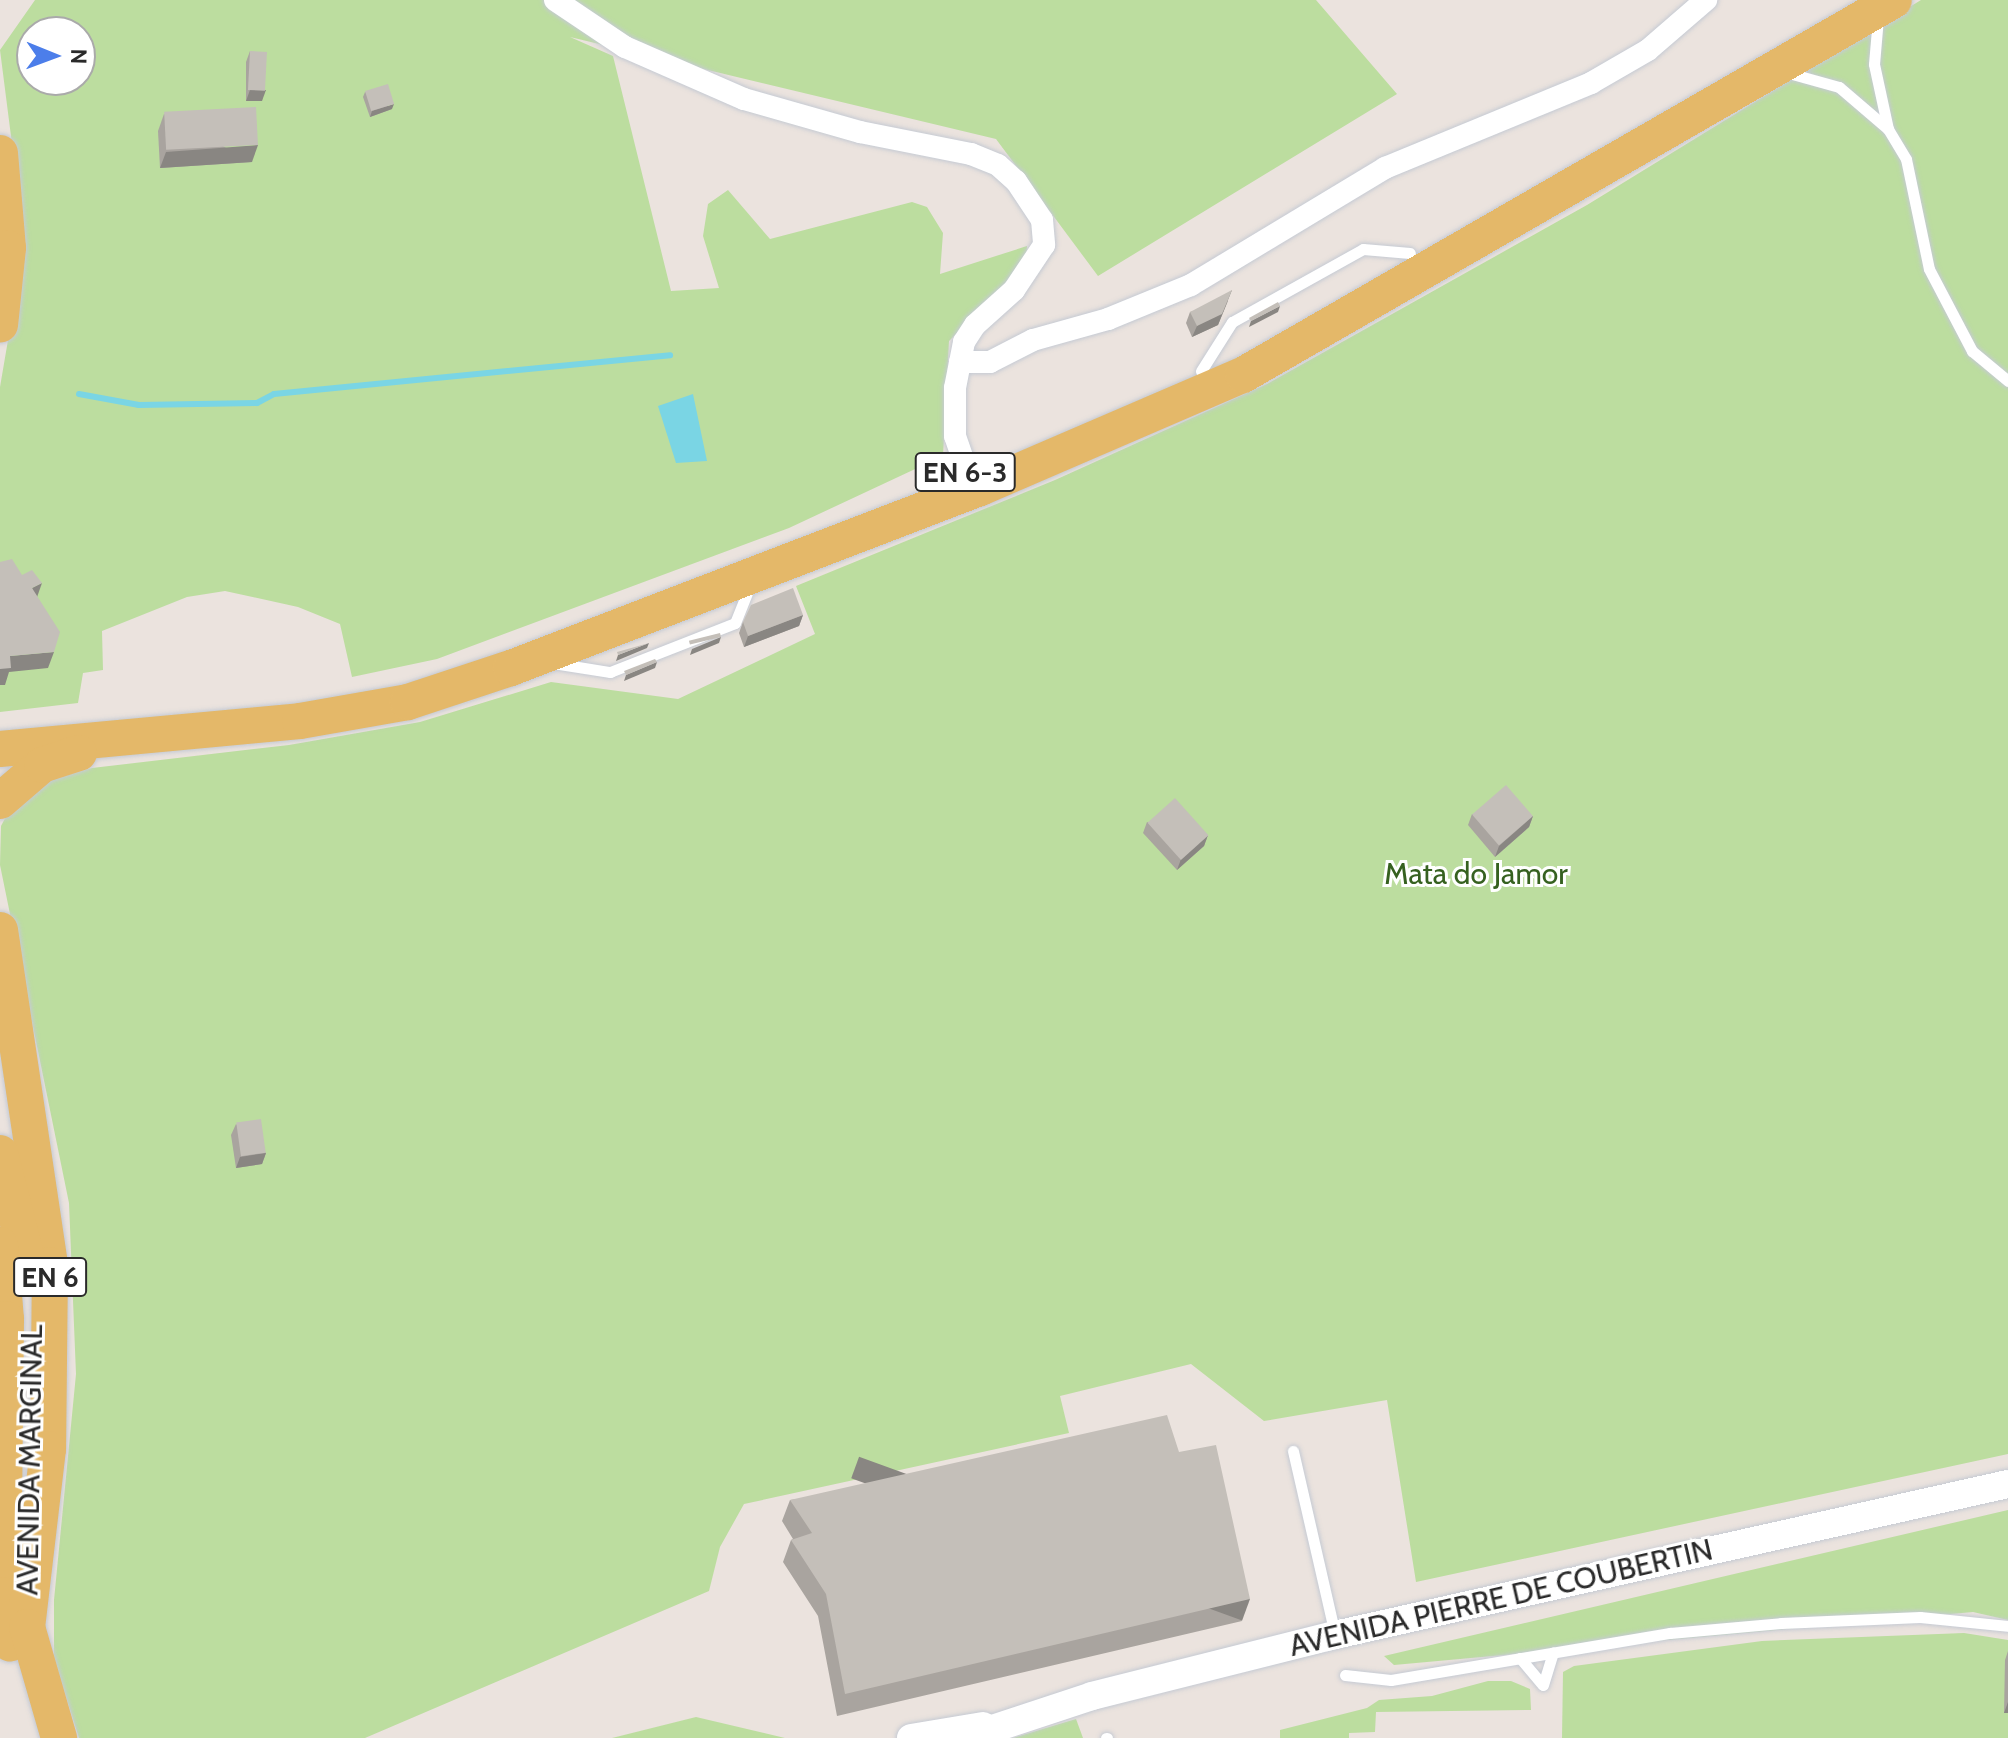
<!DOCTYPE html>
<style>
body{margin:0}
#map{position:relative;width:2008px;height:1738px;overflow:hidden;background:#ebe3de;font-family:Cabin,sans-serif}
div>[style]{position:absolute}
.green>*{inset:0;background:#bcdd9f}
.water>*{inset:0;background:#7ad5e4}
.stream>*{height:6px;margin:-3px;padding:0 3px;transform-origin:3px;border-radius:3px;background:#7ad5e4}
.roads{filter:drop-shadow(0 0 2px #c5cad3) drop-shadow(0 0 2px #c5cad3)}
.service>*{height:11px;margin:-5.5px;padding:0 5.5px;transform-origin:5.5px;border-radius:5.5px;background:#fff}
.minor>*{height:22px;margin:-11px;padding:0 11px;transform-origin:11px;border-radius:11px;background:#fff}
.tertiary>*{height:28px;margin:-14px;padding:0 14px;transform-origin:14px;border-radius:14px;background:#fff}
.primary>*{height:36px;margin:-18px;padding:0 18px;transform-origin:18px;border-radius:18px;background:#e4b869}
.wall>*{inset:0;background:#a9a49f}
.shaded-wall>*{inset:0;background:#898682;transform-origin:0 0}
.building>*{inset:0;background:#c4bfb9;transform-origin:0 0}
span{translate:-50% -50%;white-space:nowrap;text-align:center;line-height:1.15;-webkit-text-stroke:6px #fff;paint-order:stroke}
.shield-label span{padding:2px 6px;background:#fff;border:2px solid;border-radius:6px;-webkit-text-stroke-width:0}
.shield-label{font-size:28px;color:#2a2a2a;font-weight:700}
.park-label{font-size:30px;color:#366120}
.street-label{font-size:30px;color:#2a2a2a}
.north{position:absolute;left:16px;top:16px;width:80px;height:80px;box-sizing:border-box;background:#fff;border:2px solid #aaa;border-radius:50%;rotate:91deg;font-size:22px;font-weight:700;line-height:32px;text-align:center;color:#2a2a2a}
.north::after{content:'';display:block;margin:auto;width:28px;height:36px;background:#4c7eea;clip-path:polygon(50% 0,100% 100%,50% 72%,0 100%)}
</style>
<div id="map">
<div class="green">
<div style="clip-path:polygon(evenodd,35px 0,1316px 0,1397px 94px,1098px 276px,996px 139px,570px 37px,613px 56px,671px 291px,719px 288px,703px 236px,708px 204px,728px 190px,770px 239px,912px 202px,927px 207px,943px 233px,940px 274px,1027px 246px,1026px 265px,949px 341px,943px 456px,789px 528px,437px 659px,352px 677px,340px 624px,298px 607px,225px 591px,187px 597px,102px 631px,103px 670px,83px 673px,78px 703px,0 712px,0 387px,14px 305px,18px 191px,0 50px,35px 0,32px 32px,80px 32px,80px 80px,32px 80px,32px 32px)"></div>
<div style="clip-path:polygon(1921px 0,2008px 0,2008px 1454px,1416px 1582px,1387px 1400px,1264px 1421px,1191px 1364px,1060px 1396px,1069px 1433px,744px 1504px,720px 1547px,709px 1591px,365px 1738px,79px 1738px,54px 1659px,54px 1600px,76px 1374px,69px 1203px,0 865px,1px 826px,11px 807px,37px 784px,92px 768px,289px 745px,420px 722px,551px 682px,678px 699px,815px 634px,796px 586px,1055px 480px,1267px 384px,1587px 205px)"></div>
<div style="clip-path:polygon(2008px 1510px,2008px 1620px,1973px 1612px,1394px 1665px,1384px 1656px)"></div>
<div style="clip-path:polygon(1964px 1633px,2008px 1640px,2008px 1738px,1562px 1738px,1563px 1672px,1574px 1666px,1762px 1641px)"></div>
<div style="clip-path:polygon(1488px 1681px,1511px 1681px,1530px 1689px,1531px 1710px,1376px 1712px,1375px 1732px,1349px 1733px,1349px 1738px,1280px 1738px,1280px 1730px,1367px 1708px,1379px 1700px,1432px 1696px)"></div>
<div style="clip-path:polygon(696px 1717px,785px 1738px,612px 1738px)"></div>
<div style="clip-path:polygon(1076px 1719px,1083px 1738px,1013px 1738px)"></div>
</div>
<div class="water">
<div style="clip-path:polygon(693px 394px,707px 461px,676px 463px,658px 406px)"></div>
</div>
<div class="stream">
<div style="left:79px;top:394px;width:61px;rotate:10.4deg"></div>
<div style="left:139px;top:405px;width:118px;rotate:-1deg"></div>
<div style="left:257px;top:403px;width:19px;rotate:-28deg"></div>
<div style="left:274px;top:394px;width:398px;rotate:-5.6deg"></div>
</div>
<div class="roads">
<div class="service">
<div style="left:1785px;top:72px;width:56px;rotate:15.5deg"></div>
<div style="left:1839px;top:87px;width:65px;rotate:40.6deg"></div>
<div style="left:1888px;top:129px;width:66px;rotate:-102.2deg"></div>
<div style="left:1874px;top:64px;width:47px;rotate:-85.1deg"></div>
<div style="left:1888px;top:129px;width:35px;rotate:59deg"></div>
<div style="left:1906px;top:159px;width:112px;rotate:78.2deg"></div>
<div style="left:1929px;top:269px;width:93px;rotate:62.3deg"></div>
<div style="left:1972px;top:351px;width:47px;rotate:39.8deg"></div>
<div style="left:1201px;top:371px;width:58px;rotate:-57.7deg"></div>
<div style="left:1232px;top:322px;width:150px;rotate:-29.1deg"></div>
<div style="left:1363px;top:249px;width:47px;rotate:4.9deg"></div>
<div style="left:553px;top:663px;width:58px;rotate:9deg"></div>
<div style="left:610px;top:672px;width:134px;rotate:-21.4deg"></div>
<div style="left:735px;top:623px;width:43px;rotate:-68.2deg"></div>
<div style="left:1293px;top:1451px;width:188px;rotate:77.1deg"></div>
<div style="left:1520px;top:1658px;width:35px;rotate:50deg"></div>
<div style="left:1345px;top:1675px;width:46px;rotate:6.2deg"></div>
<div style="left:1391px;top:1680px;width:283px;rotate:-9.6deg"></div>
<div style="left:1670px;top:1633px;width:111px;rotate:-5.1deg"></div>
<div style="left:1781px;top:1623px;width:139px;rotate:-2.5deg"></div>
<div style="left:1920px;top:1617px;width:88px;rotate:5.8deg"></div>
<div style="left:1543px;top:1685px;width:34px;rotate:-73deg"></div>
<div style="left:1106px;top:1738px;width:1px"></div>
</div>
<div class="minor">
<div style="left:555px;top:0;width:84px;rotate:33.9deg"></div>
<div style="left:625px;top:47px;width:130px;rotate:23.6deg"></div>
<div style="left:744px;top:99px;width:121px;rotate:15.9deg"></div>
<div style="left:860px;top:132px;width:113px;rotate:11.2deg"></div>
<div style="left:971px;top:154px;width:29px;rotate:22deg"></div>
<div style="left:998px;top:165px;width:24px;rotate:42deg"></div>
<div style="left:1016px;top:181px;width:47px;rotate:56.3deg"></div>
<div style="left:1042px;top:220px;width:25px;rotate:85deg"></div>
<div style="left:1044px;top:245px;width:54px;rotate:123.7deg"></div>
<div style="left:1014px;top:290px;width:52px;rotate:138.1deg"></div>
<div style="left:975px;top:325px;width:20px;rotate:123deg"></div>
<div style="left:964px;top:342px;width:47px;rotate:101.1deg"></div>
<div style="left:955px;top:388px;width:48px;rotate:90deg"></div>
<div style="left:955px;top:436px;width:37px;rotate:71deg"></div>
<div style="left:960px;top:362px;width:30px"></div>
<div style="left:990px;top:362px;width:48px;rotate:-27.1deg"></div>
<div style="left:1033px;top:340px;width:78px;rotate:-15.6deg"></div>
<div style="left:1108px;top:319px;width:90px;rotate:-22.3deg"></div>
<div style="left:1191px;top:285px;width:227px;rotate:-31.1deg"></div>
<div style="left:1385px;top:168px;width:223px;rotate:-22.4deg"></div>
<div style="left:1591px;top:83px;width:66px;rotate:-30.1deg"></div>
<div style="left:1648px;top:50px;width:77px;rotate:-40.8deg"></div>
</div>
<div class="tertiary">
<div style="left:911px;top:1738px;width:73px;rotate:-9.5deg"></div>
<div style="left:965px;top:1738px;width:134px;rotate:-18.3deg"></div>
<div style="left:1092px;top:1696px;width:251px;rotate:-14.1deg"></div>
<div style="left:1335px;top:1635px;width:690px;rotate:-12.65deg"></div>
</div>
<div class="primary">
<div style="left:0;top:153px;width:95px;rotate:85.2deg"></div>
<div style="left:8px;top:248px;width:77px;rotate:95.9deg"></div>
<div style="left:0;top:749px;width:301px;rotate:-5.3deg"></div>
<div style="left:300px;top:721px;width:110px;rotate:-10deg"></div>
<div style="left:408px;top:702px;width:108px;rotate:-18.3deg"></div>
<div style="left:511px;top:668px;width:502px;rotate:-21deg"></div>
<div style="left:980px;top:488px;width:286px;rotate:-23.3deg"></div>
<div style="left:1243px;top:375px;width:751px;rotate:-29.94deg"></div>
<div style="left:0;top:801px;width:55px;rotate:-40.6deg"></div>
<div style="left:42px;top:765px;width:39px;rotate:-18deg"></div>
<div style="left:0;top:930px;width:339px;rotate:81.5deg"></div>
<div style="left:50px;top:1265px;width:184px;rotate:90.6deg"></div>
<div style="left:48px;top:1449px;width:179px;rotate:96.7deg"></div>
<div style="left:0;top:1153px;width:118px;rotate:75.7deg"></div>
<div style="left:0;top:1245px;width:74px;rotate:85.4deg"></div>
<div style="left:6px;top:1319px;width:276px;rotate:90.6deg"></div>
<div style="left:3px;top:1595px;width:49px;rotate:81.7deg"></div>
<div style="left:27px;top:1602px;width:25px;rotate:90deg"></div>
<div style="left:27px;top:1627px;width:116px;rotate:73.9deg"></div>
</div>
</div>
<div class="wall">
<div style="clip-path:polygon(250px 51px,262px 101px,246px 101px,246px 62px)"></div>
<div style="clip-path:polygon(365px 92px,392px 109px,370px 117px,363px 97px)"></div>
<div style="clip-path:polygon(164px 114px,252px 162px,160px 168px,158px 131px)"></div>
<div style="clip-path:polygon(1228px 301px,1218px 325px,1192px 337px,1186px 323px,1190px 312px)"></div>
<div style="clip-path:polygon(803px 615px,799px 626px,744px 647px,739px 633px,743px 622px)"></div>
<div style="clip-path:polygon(1472px 814px,1533px 816px,1529px 827px,1495px 857px,1468px 825px)"></div>
<div style="clip-path:polygon(1147px 822px,1208px 835px,1204px 846px,1177px 870px,1143px 833px)"></div>
<div style="clip-path:polygon(236px 1124px,266px 1153px,262px 1164px,236px 1168px,231px 1135px)"></div>
<div style="clip-path:polygon(1179px 1452px,1242px 1621px,837px 1716px,818px 1616px,783px 1562px,791px 1540px,793px 1539px,782px 1521px,790px 1500px)"></div>
<div style="clip-path:polygon(2008px 1651px,2008px 1713px,2004px 1713px,2005px 1660px)"></div>
</div>
<div class="shaded-wall">
<div style="clip-path:polygon(250px 90px,266px 90px,262px 101px,246px 101px)"></div>
<div style="clip-path:polygon(394px 104px,392px 109px,370px 117px,372px 111px)"></div>
<div style="clip-path:polygon(258px 145px,252px 162px,160px 168px,166px 152px)"></div>
<div style="clip-path:polygon(1232px 290px,1218px 325px,1192px 337px,1197px 326px)"></div>
<div style="clip-path:polygon(1280px 306px,1278px 312px,1249px 327px,1251px 321px)"></div>
<div style="clip-path:polygon(42px 583px,36px 600px,32px 588px)"></div>
<div style="clip-path:polygon(803px 615px,799px 626px,744px 647px,748px 636px)"></div>
<div style="clip-path:polygon(721px 637px,719px 643px,690px 655px,692px 649px)"></div>
<div style="clip-path:polygon(649px 643px,647px 648px,616px 661px,618px 655px)"></div>
<div style="clip-path:polygon(54px 652px,48px 668px,9px 672px,5px 685px,0 685px,0 669px,10px 656px)"></div>
<div style="clip-path:polygon(657px 662px,655px 668px,624px 681px,626px 675px)"></div>
<div style="clip-path:polygon(1533px 816px,1529px 827px,1495px 857px,1499px 846px)"></div>
<div style="clip-path:polygon(1208px 835px,1204px 846px,1177px 870px,1181px 859px)"></div>
<div style="clip-path:polygon(266px 1153px,262px 1164px,236px 1168px,240px 1157px)"></div>
<div style="left:1250px;top:1599px;width:23px;height:416px;rotate:110deg"></div>
<div style="clip-path:polygon(2008px 1702px,2008px 1713px,2004px 1713px)"></div>
</div>
<div class="building">
<div style="left:250px;top:51px;width:17px;height:39px;rotate:3deg"></div>
<div style="left:388px;top:84px;width:21px;height:24px;rotate:73deg"></div>
<div style="left:256px;top:107px;width:38px;height:92px;rotate:87deg"></div>
<div style="clip-path:polygon(1232px 290px,1222px 314px,1197px 326px,1190px 312px)"></div>
<div style="clip-path:polygon(1278px 302px,1280px 306px,1251px 321px,1249px 318px)"></div>
<div style="clip-path:polygon(12px 559px,22px 575px,32px 570px,42px 583px,32px 588px,60px 632px,54px 652px,10px 656px,11px 668px,0 669px,0 562px)"></div>
<div style="clip-path:polygon(793px 588px,803px 615px,748px 636px,743px 622px,751px 605px)"></div>
<div style="left:720px;top:633px;width:4px;height:32px;rotate:76deg"></div>
<div style="clip-path:polygon(649px 643px,618px 655px,617px 652px)"></div>
<div style="clip-path:polygon(655px 659px,657px 662px,626px 675px,624px 671px)"></div>
<div style="left:1506px;top:785px;width:41px;height:45px;rotate:49deg"></div>
<div style="left:1175px;top:798px;width:50px;height:37px;rotate:48deg"></div>
<div style="left:261px;top:1119px;width:34px;height:25px;rotate:82deg"></div>
<div style="clip-path:polygon(1167px 1415px,1179px 1452px,1216px 1445px,1250px 1599px,845px 1694px,826px 1594px,791px 1540px,812px 1533px,790px 1500px)"></div>
</div>
<div class="shield-label">
<span style="left:965px;top:472px">EN 6-3</span>
<span style="left:50px;top:1277px">EN 6</span>
</div>
<div class="park-label">
<span style="left:1476px;top:874px">Mata do Jamor</span>
</div>
<div class="street-label">
<span style="left:30px;top:1460px;rotate:-89deg">AVENIDA MARGINAL</span>
<span style="left:1501px;top:1598px;rotate:-13deg">AVENIDA PIERRE DE COUBERTIN</span>
</div>
<div class="north">N</div>
</div>
